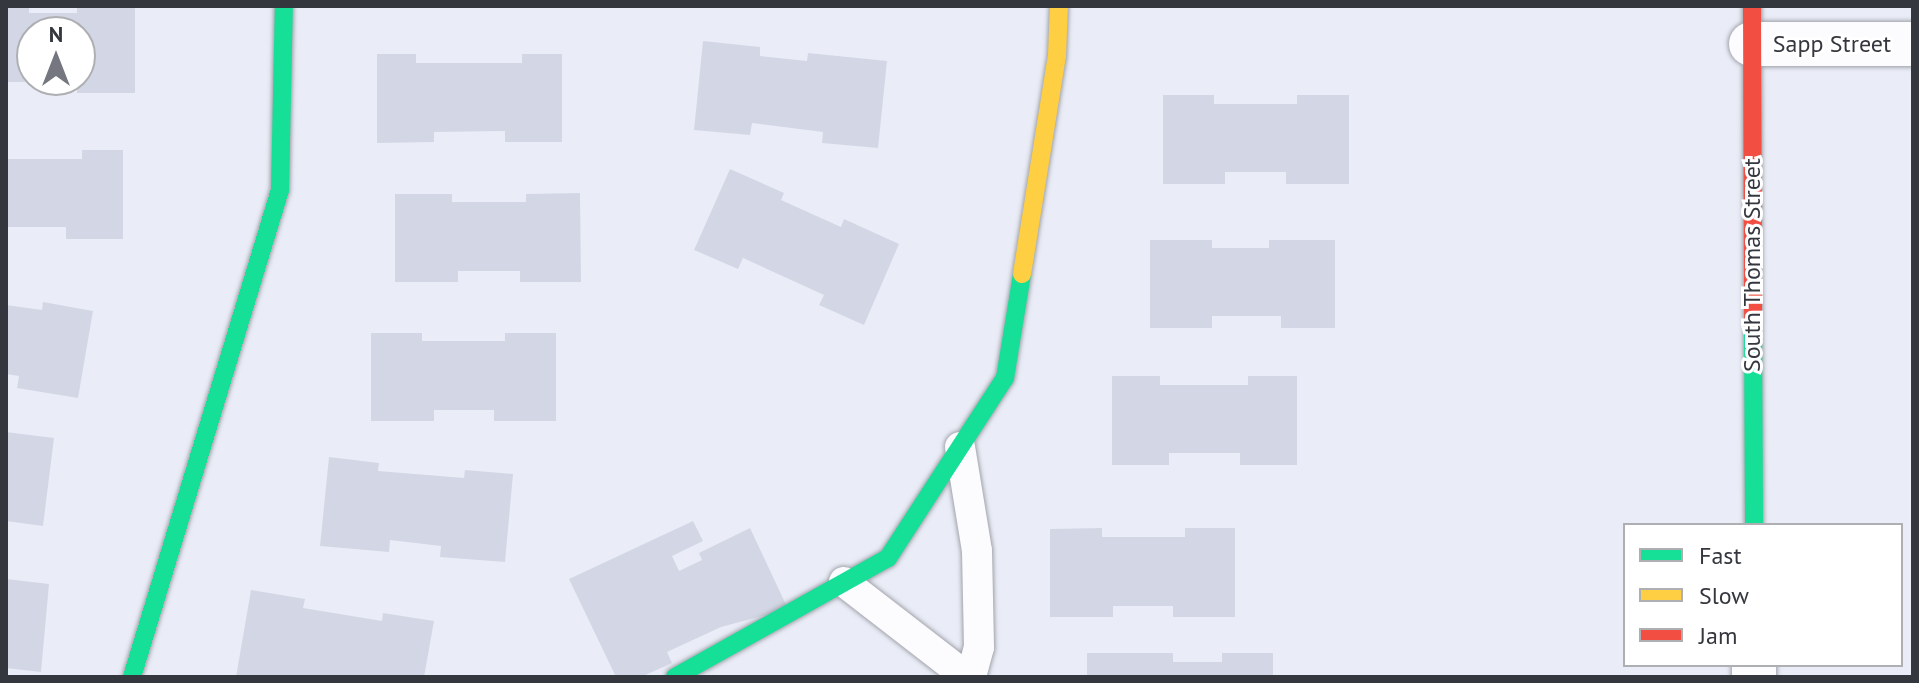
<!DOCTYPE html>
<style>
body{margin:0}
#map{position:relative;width:1919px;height:683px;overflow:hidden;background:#eaedf7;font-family:"PT Sans",sans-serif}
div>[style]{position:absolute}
.building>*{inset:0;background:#d3d7e5}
.roads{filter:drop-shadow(0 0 2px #a2a4ac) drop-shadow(0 0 2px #a2a4ac)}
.lane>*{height:30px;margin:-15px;padding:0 15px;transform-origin:15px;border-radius:15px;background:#fcfcfe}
.street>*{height:44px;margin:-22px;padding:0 22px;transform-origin:22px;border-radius:22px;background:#fcfcfe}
.fast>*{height:18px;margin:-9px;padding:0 9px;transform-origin:9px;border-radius:9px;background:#16e098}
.slow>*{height:18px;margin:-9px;padding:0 9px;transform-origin:9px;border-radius:9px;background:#ffcf43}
.jam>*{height:18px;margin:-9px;padding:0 9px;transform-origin:9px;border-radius:9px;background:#f24e42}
span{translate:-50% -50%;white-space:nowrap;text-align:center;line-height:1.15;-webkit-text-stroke:6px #fff;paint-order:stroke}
.street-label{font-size:24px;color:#35373f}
.frame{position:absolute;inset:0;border:8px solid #35373f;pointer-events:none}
.legend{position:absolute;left:1623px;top:523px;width:280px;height:144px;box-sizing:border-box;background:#fff;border:2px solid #aeafb2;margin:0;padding:10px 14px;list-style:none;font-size:24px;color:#35373f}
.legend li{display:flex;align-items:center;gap:16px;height:40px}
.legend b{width:40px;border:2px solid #aeafb2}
.north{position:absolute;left:16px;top:16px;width:80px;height:80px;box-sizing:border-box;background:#fff;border:2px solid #aeafb2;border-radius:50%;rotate:0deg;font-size:22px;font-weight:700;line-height:32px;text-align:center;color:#35373f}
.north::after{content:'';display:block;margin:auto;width:28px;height:36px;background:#74777f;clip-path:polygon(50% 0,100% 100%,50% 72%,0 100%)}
</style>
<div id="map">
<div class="building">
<div style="clip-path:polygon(6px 6px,29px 6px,29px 13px,77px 13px,77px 6px,135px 6px,135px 93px,77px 93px,80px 32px,32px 32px,32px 82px,6px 82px)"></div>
<div style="clip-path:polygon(703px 41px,760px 47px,760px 56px,807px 61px,808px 53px,887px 61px,878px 148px,822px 143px,823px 132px,752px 123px,750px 135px,694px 130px)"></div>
<div style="clip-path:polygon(377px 54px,416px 54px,416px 63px,522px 63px,522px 54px,562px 54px,562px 142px,505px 142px,505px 131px,434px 132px,434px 142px,377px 143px)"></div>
<div style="clip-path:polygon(1163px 95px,1214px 95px,1214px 104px,1297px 104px,1297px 95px,1349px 95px,1349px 184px,1286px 184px,1286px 172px,1225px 172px,1225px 184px,1163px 184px)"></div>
<div style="clip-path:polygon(82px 150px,123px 150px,123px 239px,66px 239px,66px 227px,6px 227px,6px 159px,82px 159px)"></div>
<div style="clip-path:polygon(730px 169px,784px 193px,781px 200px,841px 227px,844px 219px,899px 244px,864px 325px,819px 305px,824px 295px,743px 258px,738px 269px,694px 250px)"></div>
<div style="clip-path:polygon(580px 193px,581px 282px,520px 282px,520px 271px,458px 271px,458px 282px,395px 282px,395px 194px,452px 194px,452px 202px,526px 202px,526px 194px)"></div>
<div style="clip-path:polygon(1150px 240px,1212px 240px,1212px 248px,1269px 248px,1269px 240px,1335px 240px,1335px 328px,1281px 328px,1281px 316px,1212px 316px,1212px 328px,1150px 328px)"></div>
<div style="clip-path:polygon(43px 302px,93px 311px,78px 398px,17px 388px,19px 376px,6px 374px,6px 305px,42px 310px)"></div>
<div style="clip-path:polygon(371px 333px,422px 333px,422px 341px,505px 341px,505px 333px,556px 333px,556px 421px,494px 421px,494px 410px,434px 410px,434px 421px,371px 421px)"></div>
<div style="clip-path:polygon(1112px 376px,1160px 376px,1160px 385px,1248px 385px,1248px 376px,1297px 376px,1297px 465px,1240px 465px,1240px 453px,1169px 453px,1169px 465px,1112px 465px)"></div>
<div style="clip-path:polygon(6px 432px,54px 438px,43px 526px,6px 521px)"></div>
<div style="clip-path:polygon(329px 457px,379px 463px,378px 471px,464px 478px,465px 470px,513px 474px,505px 562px,440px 557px,441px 546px,390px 540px,389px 552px,320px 546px)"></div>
<div style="clip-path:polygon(693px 521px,703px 541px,672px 556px,679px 571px,702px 560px,699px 553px,750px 528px,788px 609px,721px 627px,667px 652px,672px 663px,641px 677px,616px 677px,569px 579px)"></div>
<div style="clip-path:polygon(1102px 528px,1102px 537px,1185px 537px,1185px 528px,1235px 528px,1235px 617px,1173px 617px,1173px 606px,1113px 606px,1113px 617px,1050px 617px,1050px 529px)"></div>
<div style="clip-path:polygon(6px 579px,49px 584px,41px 672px,6px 668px)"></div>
<div style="clip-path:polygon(251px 590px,305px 599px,303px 608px,382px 621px,383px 613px,434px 621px,424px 677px,236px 677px)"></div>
<div style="clip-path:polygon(1087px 653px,1173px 653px,1173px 662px,1222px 662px,1222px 653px,1273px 653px,1273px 677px,1087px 677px)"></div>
</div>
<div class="roads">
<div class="lane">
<div style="left:960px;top:447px;width:105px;rotate:80.7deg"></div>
<div style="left:977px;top:551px;width:96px;rotate:88.8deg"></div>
<div style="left:979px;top:647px;width:31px;rotate:105deg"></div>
<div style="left:844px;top:582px;width:155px;rotate:37.7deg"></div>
</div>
<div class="street">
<div style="left:1751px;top:44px;width:162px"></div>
<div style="left:1754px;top:665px;width:12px;rotate:90deg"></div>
</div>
<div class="fast">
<div style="left:1753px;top:326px;width:199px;rotate:89.7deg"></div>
<div style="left:132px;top:677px;width:509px;rotate:-73.1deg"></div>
<div style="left:280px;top:190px;width:184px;rotate:-88.8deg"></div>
<div style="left:675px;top:677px;width:244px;rotate:-29.2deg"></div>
<div style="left:888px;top:558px;width:215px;rotate:-57deg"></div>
<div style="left:1005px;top:378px;width:105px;rotate:-80.7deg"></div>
</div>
<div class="slow">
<div style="left:1022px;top:274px;width:222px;rotate:-80.9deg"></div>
<div style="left:1057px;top:55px;width:49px;rotate:-87.7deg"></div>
</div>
<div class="jam">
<div style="left:1752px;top:6px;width:320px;rotate:89.8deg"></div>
</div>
</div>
<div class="street-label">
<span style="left:1832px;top:44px">Sapp Street</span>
<span style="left:1752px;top:265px;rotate:-90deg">South Thomas Street</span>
</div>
<div class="frame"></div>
<ul class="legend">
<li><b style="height:10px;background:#16e098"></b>Fast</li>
<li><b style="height:10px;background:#ffcf43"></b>Slow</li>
<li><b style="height:10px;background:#f24e42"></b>Jam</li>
</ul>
<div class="north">N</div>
</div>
